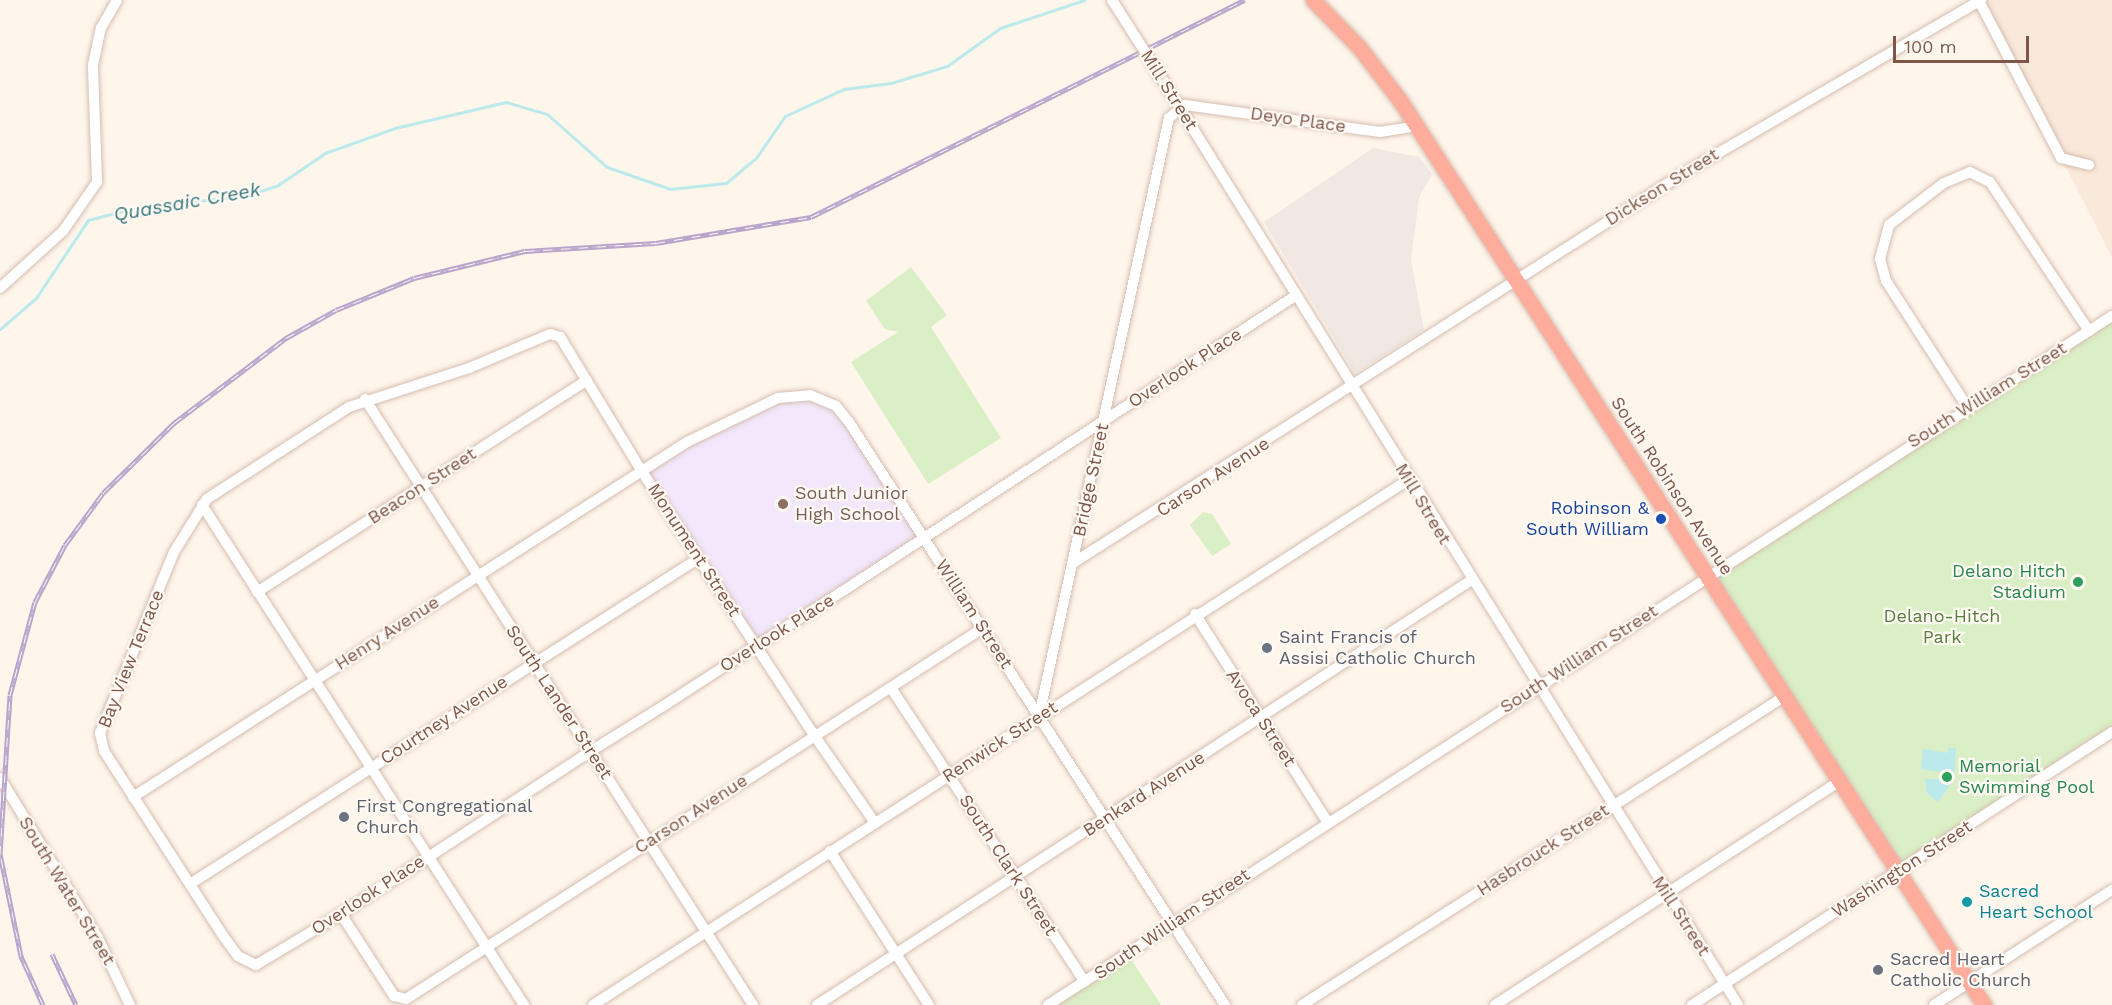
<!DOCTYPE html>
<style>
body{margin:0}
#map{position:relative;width:2112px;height:1005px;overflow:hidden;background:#fef5eb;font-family:"Work Sans",sans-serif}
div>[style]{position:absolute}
.residential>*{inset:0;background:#f9e9db}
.industrial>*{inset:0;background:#f0e8e3}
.education>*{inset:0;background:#f2e7fb}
.green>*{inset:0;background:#daefc6}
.water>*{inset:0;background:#bce9eb}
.stream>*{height:3px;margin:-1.5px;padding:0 1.5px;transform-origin:1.5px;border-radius:1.5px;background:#bce9eb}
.roads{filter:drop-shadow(0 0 2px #d5beb0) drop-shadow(0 0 2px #d5beb0)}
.minor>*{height:10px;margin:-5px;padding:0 5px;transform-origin:5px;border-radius:5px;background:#fff}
.highway>*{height:15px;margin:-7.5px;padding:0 7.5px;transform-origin:7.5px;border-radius:7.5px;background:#fead9c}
.rail>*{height:5px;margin-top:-2.5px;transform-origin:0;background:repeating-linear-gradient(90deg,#fff9f3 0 9px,#b7a5cc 0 18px);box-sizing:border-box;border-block:2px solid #b7a5cc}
.bridges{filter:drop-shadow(0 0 2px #d5beb0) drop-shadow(0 0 2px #d5beb0)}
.minor-bridge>*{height:10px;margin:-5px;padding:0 5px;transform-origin:5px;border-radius:5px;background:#fff}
.dots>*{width:16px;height:16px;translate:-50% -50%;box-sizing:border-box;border:3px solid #fff9f3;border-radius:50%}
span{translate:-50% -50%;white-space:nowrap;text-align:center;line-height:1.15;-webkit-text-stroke:4.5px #fff9f3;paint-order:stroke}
.street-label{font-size:18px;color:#7e5749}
.education-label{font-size:18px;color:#785e54}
.left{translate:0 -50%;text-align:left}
.transit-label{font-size:18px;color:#164399}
.right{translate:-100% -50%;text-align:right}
.leisure-label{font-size:18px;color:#27864d}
.park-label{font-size:18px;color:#567e3d}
.worship-label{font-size:18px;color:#5b616d}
.culture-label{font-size:18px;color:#0d838f}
.water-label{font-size:20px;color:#38777c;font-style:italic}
.scale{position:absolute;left:1893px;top:36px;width:136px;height:27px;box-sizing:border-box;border:3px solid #7e5749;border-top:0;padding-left:8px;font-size:18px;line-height:21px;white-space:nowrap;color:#7e5749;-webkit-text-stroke:4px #fff9f3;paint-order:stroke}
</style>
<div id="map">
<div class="residential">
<div style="clip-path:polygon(1981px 0,2112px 0,2112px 257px,2061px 158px)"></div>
</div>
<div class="industrial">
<div style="clip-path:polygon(1373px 148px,1419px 157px,1432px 174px,1419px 198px,1411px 260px,1424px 330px,1355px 373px,1264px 222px)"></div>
</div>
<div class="education">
<div style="clip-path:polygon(794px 395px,836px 406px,924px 538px,756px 646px,641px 470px)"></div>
</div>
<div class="green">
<div style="clip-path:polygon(911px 267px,947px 315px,931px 327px,1001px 438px,928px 484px,851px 362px,898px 332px,885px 329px,866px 301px)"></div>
<div style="clip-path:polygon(2112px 315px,2112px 731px,1899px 869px,1707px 577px)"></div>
<div style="clip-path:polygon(1203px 512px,1212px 514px,1231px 544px,1212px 556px,1190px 525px)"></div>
<div style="clip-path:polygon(1127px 953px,1161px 1005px,1046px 1005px)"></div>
</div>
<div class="water">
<div style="clip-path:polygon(1948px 748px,1956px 748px,1954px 780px,1938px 802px,1927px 793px,1925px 779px,1940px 779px,1941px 772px,1921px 769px,1923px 749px,1948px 753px)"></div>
</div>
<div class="stream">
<div style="left:0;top:329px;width:48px;rotate:-40.7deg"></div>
<div style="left:36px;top:298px;width:94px;rotate:-56.3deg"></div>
<div style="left:88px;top:220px;width:43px;rotate:-14.7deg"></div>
<div style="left:130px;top:209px;width:119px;rotate:-6.8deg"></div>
<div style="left:248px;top:195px;width:32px;rotate:-18deg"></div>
<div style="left:278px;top:185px;width:57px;rotate:-34.2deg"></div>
<div style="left:325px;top:153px;width:74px;rotate:-19.7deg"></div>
<div style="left:395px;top:128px;width:114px;rotate:-13.2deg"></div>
<div style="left:506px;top:102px;width:43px;rotate:16.3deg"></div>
<div style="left:547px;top:114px;width:80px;rotate:41.5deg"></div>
<div style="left:607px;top:167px;width:67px;rotate:19.2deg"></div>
<div style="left:670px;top:189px;width:56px;rotate:-6.1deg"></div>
<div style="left:726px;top:183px;width:39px;rotate:-40deg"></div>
<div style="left:756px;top:158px;width:51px;rotate:-55.4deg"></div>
<div style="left:785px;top:116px;width:65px;rotate:-24.6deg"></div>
<div style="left:844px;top:89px;width:47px;rotate:-7.3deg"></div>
<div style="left:891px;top:83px;width:59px;rotate:-16.9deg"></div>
<div style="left:947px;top:66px;width:65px;rotate:-35.6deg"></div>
<div style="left:1000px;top:28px;width:89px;rotate:-18.4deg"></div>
</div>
<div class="roads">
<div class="minor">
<div style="left:1979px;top:1px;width:177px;rotate:62.4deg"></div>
<div style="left:2061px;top:158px;width:29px;rotate:14deg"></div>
<div style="left:1159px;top:74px;width:1096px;rotate:58.12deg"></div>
<div style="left:0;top:288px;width:85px;rotate:-42.1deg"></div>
<div style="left:63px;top:231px;width:60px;rotate:-55.2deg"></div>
<div style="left:97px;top:182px;width:117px;rotate:-92deg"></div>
<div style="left:93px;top:65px;width:38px;rotate:-78deg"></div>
<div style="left:101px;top:28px;width:32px;rotate:-60deg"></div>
<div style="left:365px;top:399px;width:720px;rotate:57.37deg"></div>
<div style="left:1968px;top:408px;width:151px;rotate:-122.8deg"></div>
<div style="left:1886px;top:281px;width:23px;rotate:-105deg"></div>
<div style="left:1880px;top:259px;width:35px;rotate:-75deg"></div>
<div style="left:1889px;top:225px;width:69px;rotate:-37.4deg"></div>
<div style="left:1944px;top:183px;width:28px;rotate:-23deg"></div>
<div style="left:1970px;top:172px;width:22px;rotate:27deg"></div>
<div style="left:1990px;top:182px;width:179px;rotate:56.4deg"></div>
<div style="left:202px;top:505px;width:595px;rotate:57.22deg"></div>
<div style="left:1073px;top:563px;width:725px;rotate:-32.55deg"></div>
<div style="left:1684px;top:173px;width:344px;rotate:-30.2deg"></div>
<div style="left:257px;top:592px;width:392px;rotate:-32.7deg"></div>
<div style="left:1195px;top:614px;width:246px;rotate:57.5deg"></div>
<div style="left:891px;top:688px;width:352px;rotate:56.6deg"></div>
<div style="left:1039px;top:716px;width:612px;rotate:-77.74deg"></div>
<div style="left:1169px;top:118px;width:21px;rotate:-39deg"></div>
<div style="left:1185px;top:105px;width:197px;rotate:7.9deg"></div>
<div style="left:1380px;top:132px;width:36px;rotate:-9deg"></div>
<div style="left:0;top:778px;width:188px;rotate:58.5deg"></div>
<div style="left:98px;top:938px;width:74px;rotate:64.5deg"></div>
<div style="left:133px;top:797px;width:658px;rotate:-32.65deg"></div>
<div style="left:687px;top:442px;width:101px;rotate:-25.8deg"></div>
<div style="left:778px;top:398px;width:32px;rotate:-5deg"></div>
<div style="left:810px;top:395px;width:28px;rotate:23deg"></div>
<div style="left:836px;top:406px;width:21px;rotate:51deg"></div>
<div style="left:849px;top:422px;width:694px;rotate:57.18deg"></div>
<div style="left:875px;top:823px;width:107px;rotate:-124.7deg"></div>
<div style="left:814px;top:735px;width:106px;rotate:-123.1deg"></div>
<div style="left:756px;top:646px;width:210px;rotate:-123.2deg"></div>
<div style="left:641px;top:470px;width:156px;rotate:-121.3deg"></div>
<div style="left:560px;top:337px;width:10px;rotate:-163deg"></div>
<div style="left:550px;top:334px;width:88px;rotate:157.2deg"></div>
<div style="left:469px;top:368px;width:126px;rotate:162deg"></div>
<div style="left:349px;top:407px;width:169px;rotate:147.1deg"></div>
<div style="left:207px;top:499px;width:62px;rotate:121.9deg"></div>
<div style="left:174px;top:552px;width:196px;rotate:112.2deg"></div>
<div style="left:100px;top:733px;width:18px;rotate:77deg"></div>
<div style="left:104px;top:751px;width:221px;rotate:57.2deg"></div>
<div style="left:224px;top:937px;width:24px;rotate:54deg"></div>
<div style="left:238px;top:956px;width:20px;rotate:27deg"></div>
<div style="left:256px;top:965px;width:99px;rotate:-31deg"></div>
<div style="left:341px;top:914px;width:298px;rotate:-33.1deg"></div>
<div style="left:591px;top:751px;width:87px;rotate:-31.9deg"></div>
<div style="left:665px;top:705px;width:108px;rotate:-33deg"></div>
<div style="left:756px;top:646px;width:86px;rotate:-32.2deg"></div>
<div style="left:829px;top:600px;width:556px;rotate:-33.12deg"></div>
<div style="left:830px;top:851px;width:183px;rotate:57.3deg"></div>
<div style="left:190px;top:884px;width:604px;rotate:-32.64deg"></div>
<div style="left:341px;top:914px;width:98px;rotate:57.1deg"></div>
<div style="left:394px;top:996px;width:12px;rotate:14deg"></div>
<div style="left:406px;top:999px;width:686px;rotate:-32.74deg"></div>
<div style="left:593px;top:1005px;width:969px;rotate:-32.79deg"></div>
<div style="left:817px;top:1005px;width:779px;rotate:-33deg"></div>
<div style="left:1048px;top:1005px;width:1268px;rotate:-32.93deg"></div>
<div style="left:1302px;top:1005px;width:573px;rotate:-32.61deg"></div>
<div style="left:1495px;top:1005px;width:413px;rotate:-33deg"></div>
<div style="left:1692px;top:1005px;width:501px;rotate:-33.02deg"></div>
<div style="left:1934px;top:1005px;width:212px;rotate:-32.9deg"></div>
</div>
<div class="highway">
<div style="left:1313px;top:0;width:66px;rotate:45.6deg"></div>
<div style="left:1359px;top:47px;width:69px;rotate:52.6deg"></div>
<div style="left:1401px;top:102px;width:1075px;rotate:57.15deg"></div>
</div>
</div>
<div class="rail">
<div style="left:52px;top:954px;width:56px;rotate:64.8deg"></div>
<div style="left:43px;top:1005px;width:54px;rotate:-114.2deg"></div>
<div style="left:21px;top:956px;width:104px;rotate:-101.6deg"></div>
<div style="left:0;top:854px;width:159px;rotate:-86.4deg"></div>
<div style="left:10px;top:695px;width:96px;rotate:-75deg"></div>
<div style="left:35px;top:602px;width:64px;rotate:-62.2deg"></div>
<div style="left:65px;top:545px;width:64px;rotate:-53.8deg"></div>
<div style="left:103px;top:493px;width:100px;rotate:-44.6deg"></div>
<div style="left:174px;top:423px;width:141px;rotate:-37.2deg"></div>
<div style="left:286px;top:338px;width:57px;rotate:-29.2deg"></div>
<div style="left:336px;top:310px;width:84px;rotate:-22.3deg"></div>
<div style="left:414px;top:278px;width:114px;rotate:-13.7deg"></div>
<div style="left:525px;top:251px;width:131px;rotate:-3.5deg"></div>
<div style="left:656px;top:243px;width:157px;rotate:-9.5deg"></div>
<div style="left:811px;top:217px;width:485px;rotate:-26.6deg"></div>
</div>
<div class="bridges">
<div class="minor-bridge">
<div style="left:1112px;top:0;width:88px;rotate:57.6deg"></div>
</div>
</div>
<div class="dots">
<div style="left:783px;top:504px;background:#8d6e63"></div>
<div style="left:1661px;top:519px;background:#1a4fb4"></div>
<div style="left:2078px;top:582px;background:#2e9e5b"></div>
<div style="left:1267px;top:648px;background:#6b7280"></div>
<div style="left:1947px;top:777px;background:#2e9e5b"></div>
<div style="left:344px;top:817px;background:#6b7280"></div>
<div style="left:1967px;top:902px;background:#0f9aa8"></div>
<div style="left:1878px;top:970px;background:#6b7280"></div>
</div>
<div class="street-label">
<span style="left:1169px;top:90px;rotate:58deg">Mill Street</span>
<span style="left:1298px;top:120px;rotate:8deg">Deyo Place</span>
<span style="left:1662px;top:187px;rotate:-32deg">Dickson Street</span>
<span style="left:1185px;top:368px;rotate:-33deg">Overlook Place</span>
<span style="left:1987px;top:395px;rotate:-32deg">South William Street</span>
<span style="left:1213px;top:477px;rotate:-33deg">Carson Avenue</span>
<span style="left:1091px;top:480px;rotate:-78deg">Bridge Street</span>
<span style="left:422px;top:486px;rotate:-33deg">Beacon Street</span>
<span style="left:1672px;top:486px;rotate:57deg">South Robinson Avenue</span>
<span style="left:1423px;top:504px;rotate:59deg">Mill Street</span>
<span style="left:694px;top:550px;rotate:57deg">Monument Street</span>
<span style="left:974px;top:614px;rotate:57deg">William Street</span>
<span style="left:387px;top:633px;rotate:-33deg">Henry Avenue</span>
<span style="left:777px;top:633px;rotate:-32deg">Overlook Place</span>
<span style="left:131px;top:659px;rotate:-68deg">Bay View Terrace</span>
<span style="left:1579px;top:659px;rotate:-33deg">South William Street</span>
<span style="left:559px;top:702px;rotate:57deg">South Lander Street</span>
<span style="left:1261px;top:718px;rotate:57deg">Avoca Street</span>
<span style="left:444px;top:720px;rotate:-33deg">Courtney Avenue</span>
<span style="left:1000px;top:742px;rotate:-33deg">Renwick Street</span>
<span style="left:1144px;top:794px;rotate:-33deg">Benkard Avenue</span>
<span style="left:691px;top:814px;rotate:-33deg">Carson Avenue</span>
<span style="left:1543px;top:850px;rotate:-33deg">Hasbrouck Street</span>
<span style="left:1008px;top:865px;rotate:57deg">South Clark Street</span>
<span style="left:1902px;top:869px;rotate:-33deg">Washington Street</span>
<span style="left:67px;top:891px;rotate:59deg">South Water Street</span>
<span style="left:368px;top:895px;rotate:-33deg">Overlook Place</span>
<span style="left:1681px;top:916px;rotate:57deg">Mill Street</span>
<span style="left:1172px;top:924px;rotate:-34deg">South William Street</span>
</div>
<div class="education-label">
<span class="left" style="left:795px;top:504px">South Junior<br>High School</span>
</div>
<div class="transit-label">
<span class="right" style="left:1649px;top:519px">Robinson &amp;<br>South William</span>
</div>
<div class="leisure-label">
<span class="right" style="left:2066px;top:582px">Delano Hitch<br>Stadium</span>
<span class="left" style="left:1959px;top:777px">Memorial<br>Swimming Pool</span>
</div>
<div class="park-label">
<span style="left:1942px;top:627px">Delano-Hitch<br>Park</span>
</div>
<div class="worship-label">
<span class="left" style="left:1279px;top:648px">Saint Francis of<br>Assisi Catholic Church</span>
<span class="left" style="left:356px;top:817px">First Congregational<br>Church</span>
<span class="left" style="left:1890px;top:970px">Sacred Heart<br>Catholic Church</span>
</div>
<div class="culture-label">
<span class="left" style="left:1979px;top:902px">Sacred<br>Heart School</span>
</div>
<div class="water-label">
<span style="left:187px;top:202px;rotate:-10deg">Quassaic Creek</span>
</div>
<div class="scale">100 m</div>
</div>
